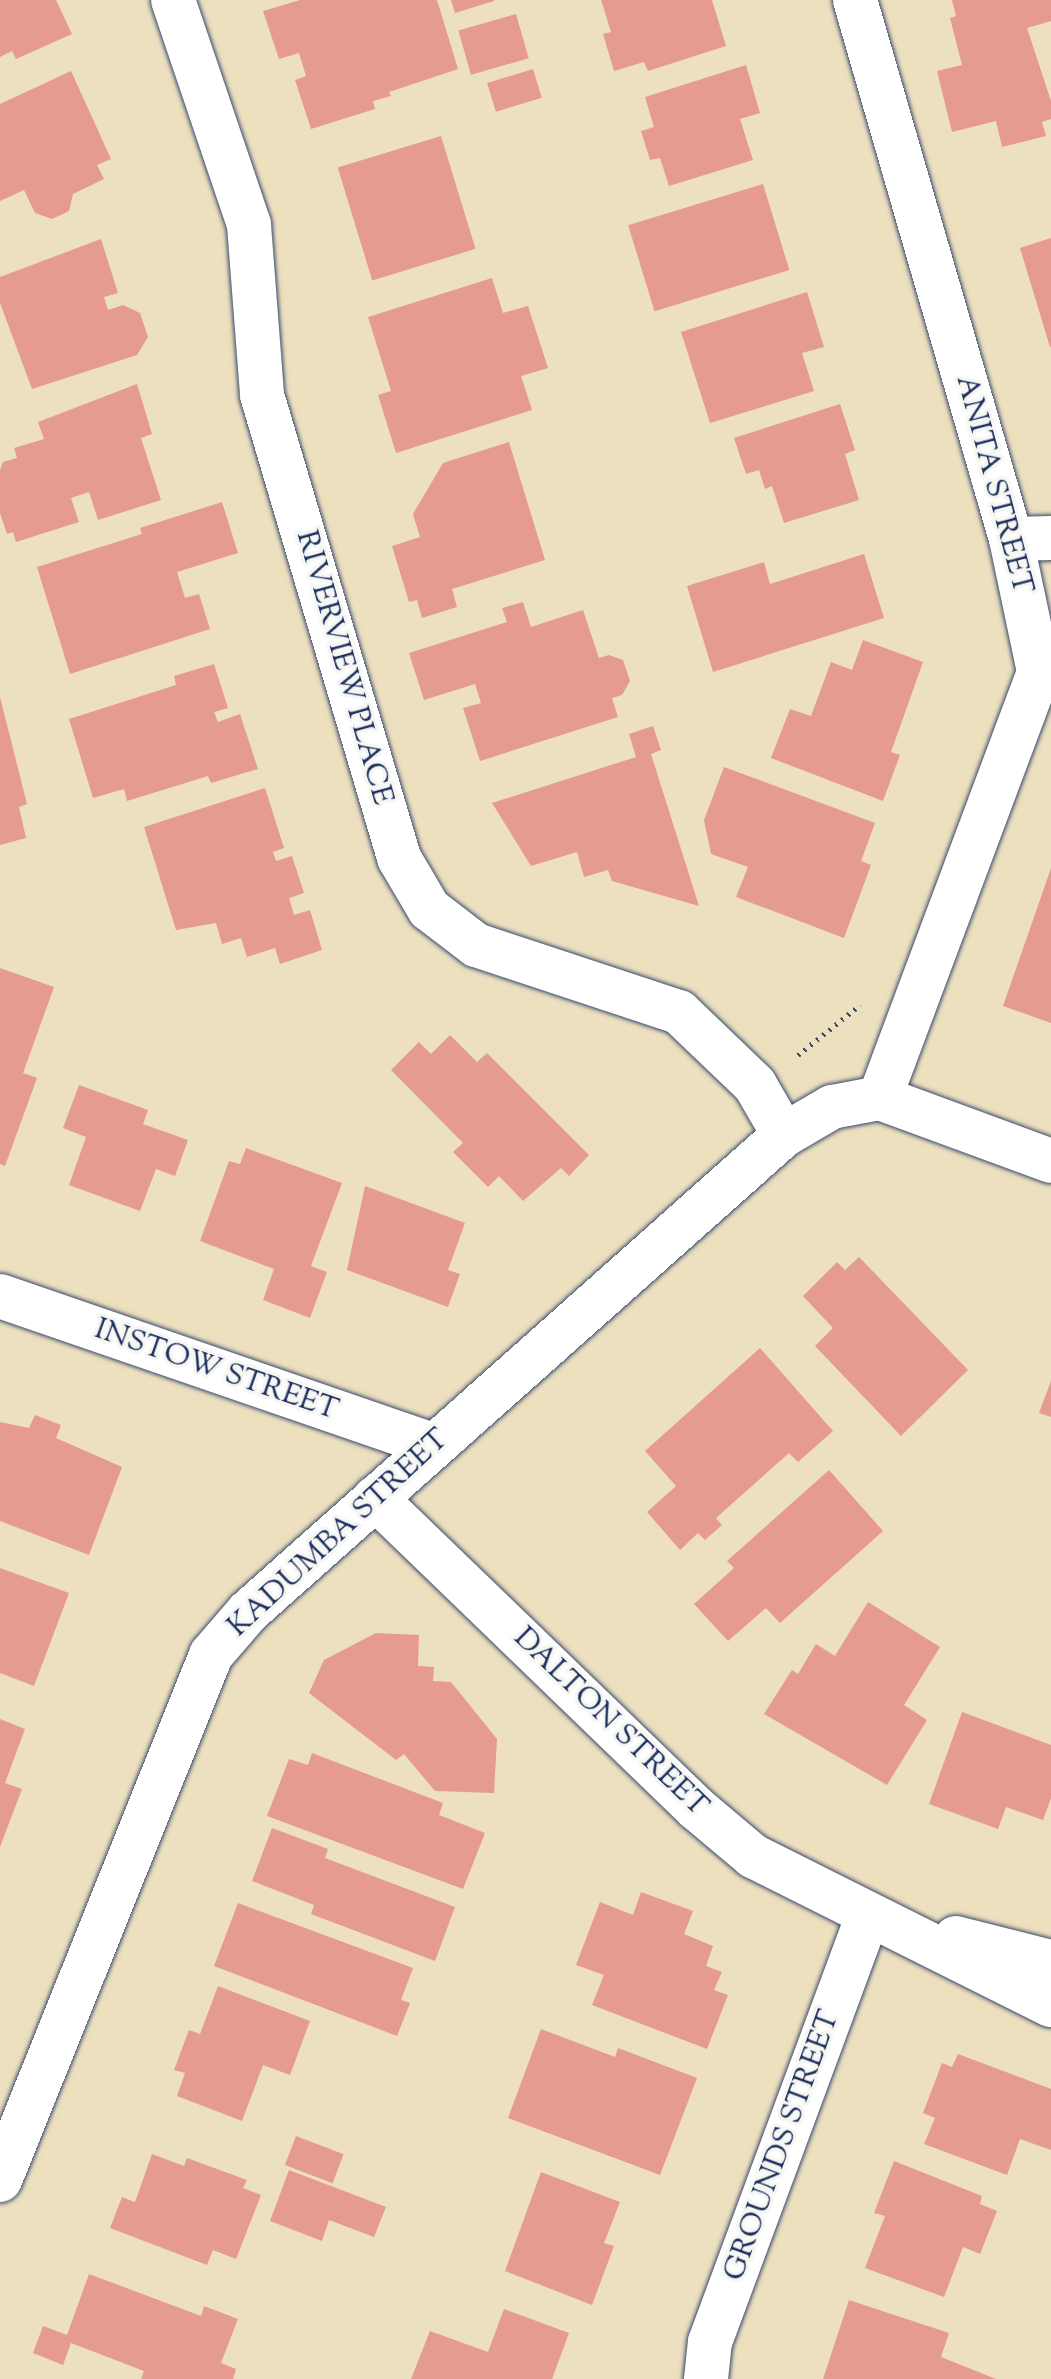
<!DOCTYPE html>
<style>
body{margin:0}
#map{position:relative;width:1051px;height:2379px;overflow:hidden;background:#ede0bf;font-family:"Sorts Mill Goudy",serif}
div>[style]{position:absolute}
.building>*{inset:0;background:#e59a92;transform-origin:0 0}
.path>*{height:5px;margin-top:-2.5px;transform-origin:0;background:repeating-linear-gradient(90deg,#3a4a6d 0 2px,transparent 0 8px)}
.roads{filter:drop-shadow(0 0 2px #3a4a6d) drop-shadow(0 0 2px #3a4a6d)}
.street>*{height:44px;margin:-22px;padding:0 22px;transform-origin:22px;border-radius:22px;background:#fff}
.secondary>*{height:44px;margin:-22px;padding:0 22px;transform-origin:22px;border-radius:22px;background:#fff}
span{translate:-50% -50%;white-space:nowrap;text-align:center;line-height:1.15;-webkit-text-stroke:7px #f6f6f2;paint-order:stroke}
.street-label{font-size:30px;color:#1b2f5e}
</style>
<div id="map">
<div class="building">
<div style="clip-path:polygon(0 0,56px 0,72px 34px,16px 59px,12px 51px,0 57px)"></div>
<div style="clip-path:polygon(300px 0,437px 0,458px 69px,389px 92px,391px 96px,373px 101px,375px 109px,311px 129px,295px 80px,306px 76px,299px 53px,279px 59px,263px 11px)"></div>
<div style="clip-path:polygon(451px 0,494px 0,494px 1px,455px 13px)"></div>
<div style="clip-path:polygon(601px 0,712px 0,726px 46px,648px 71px,644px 62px,614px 71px,603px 34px,611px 32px)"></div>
<div style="clip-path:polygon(952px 0,1051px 0,1051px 21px,1027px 28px,1051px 101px,1051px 119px,1042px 122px,1046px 136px,1002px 147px,996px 121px,952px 132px,937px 71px,962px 65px,950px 18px,956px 16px)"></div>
<div style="left:516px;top:14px;width:46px;height:60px;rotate:74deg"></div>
<div style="clip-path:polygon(746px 65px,760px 113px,740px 119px,753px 160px,669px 186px,660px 158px,650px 160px,641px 131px,654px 127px,645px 97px)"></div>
<div style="left:533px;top:69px;width:30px;height:48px;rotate:73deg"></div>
<div style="clip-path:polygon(71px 71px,111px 159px,97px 165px,104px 179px,73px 194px,69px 211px,52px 219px,35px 213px,24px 190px,0 201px,0 104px)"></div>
<div style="left:441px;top:136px;width:118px;height:108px;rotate:73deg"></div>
<div style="left:763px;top:184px;width:90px;height:141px;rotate:73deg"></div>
<div style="clip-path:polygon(1051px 238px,1051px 347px,1050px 347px,1020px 248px)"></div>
<div style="clip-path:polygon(101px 239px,118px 293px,104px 297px,108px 310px,123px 305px,140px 313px,148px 337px,137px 355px,32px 389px,0 303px,0 277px)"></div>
<div style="clip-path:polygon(492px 278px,503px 313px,528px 306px,548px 368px,521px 376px,532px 410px,396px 453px,378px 395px,391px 391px,368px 317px)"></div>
<div style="clip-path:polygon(807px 292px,824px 347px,802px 353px,814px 391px,710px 423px,681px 332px)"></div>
<div style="clip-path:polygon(137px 384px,152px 434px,141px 438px,161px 500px,98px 520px,89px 492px,71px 498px,79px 522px,16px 542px,13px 532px,7px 534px,0 513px,0 470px,3px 462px,17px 458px,14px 448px,44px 439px,38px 422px)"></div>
<div style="clip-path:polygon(840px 404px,855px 450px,845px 454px,859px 500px,784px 523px,772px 486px,765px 489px,759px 470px,746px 474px,734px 438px)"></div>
<div style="clip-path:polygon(509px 442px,545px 560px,452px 589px,457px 607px,422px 618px,417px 600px,409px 602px,392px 546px,420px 537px,413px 514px,443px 463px)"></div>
<div style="clip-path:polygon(222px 502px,238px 553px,177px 572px,185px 598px,199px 594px,210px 629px,70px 674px,37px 567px,142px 534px,140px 528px)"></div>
<div style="clip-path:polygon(864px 554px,884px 618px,713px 672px,687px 586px,764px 562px,770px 584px)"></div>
<div style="clip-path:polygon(523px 602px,531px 627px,583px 610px,599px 658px,609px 655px,623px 660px,630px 681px,622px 695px,612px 698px,618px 717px,480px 761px,463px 708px,481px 703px,475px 684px,424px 700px,409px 653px,507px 622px,502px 608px)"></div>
<div style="clip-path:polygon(863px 640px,923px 662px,891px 752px,900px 755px,883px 801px,771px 758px,790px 709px,811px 716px,831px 662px,852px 670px)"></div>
<div style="clip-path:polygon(214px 664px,228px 708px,214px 712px,218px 722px,240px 714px,258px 769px,211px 783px,208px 776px,127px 801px,124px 789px,93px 798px,69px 719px,176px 685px,174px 676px)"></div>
<div style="clip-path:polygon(0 697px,27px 804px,19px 807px,26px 838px,0 845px)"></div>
<div style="clip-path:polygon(653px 726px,661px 750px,651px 754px,699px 906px,612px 881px,608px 870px,584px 877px,577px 852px,531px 866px,492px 803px,636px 757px,629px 734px)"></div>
<div style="clip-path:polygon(724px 767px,875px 823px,861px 861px,871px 865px,844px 938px,736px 897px,748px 867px,711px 854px,704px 820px)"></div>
<div style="clip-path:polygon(265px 788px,284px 848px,273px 852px,276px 861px,292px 856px,304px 893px,289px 898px,294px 915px,310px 910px,322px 950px,280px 964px,275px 948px,247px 957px,241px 938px,222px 944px,216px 923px,176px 930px,144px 827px)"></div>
<div style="clip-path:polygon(1051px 868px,1051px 1023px,1003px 1006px)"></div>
<div style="clip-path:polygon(0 968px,54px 987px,23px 1073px,37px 1078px,5px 1166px,0 1164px)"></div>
<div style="clip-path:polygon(450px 1035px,477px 1062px,487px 1053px,589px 1155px,569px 1176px,561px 1168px,523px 1201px,499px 1176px,488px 1187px,453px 1152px,463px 1143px,391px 1070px,419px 1042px,431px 1054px)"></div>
<div style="clip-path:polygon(79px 1085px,148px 1110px,143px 1124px,188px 1140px,175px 1176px,156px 1169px,140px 1211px,69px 1185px,86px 1137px,63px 1128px)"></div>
<div style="clip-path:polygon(246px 1148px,342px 1183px,311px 1266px,327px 1272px,310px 1318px,263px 1300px,274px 1269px,200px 1241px,229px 1161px,240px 1164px)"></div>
<div style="clip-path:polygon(365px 1186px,465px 1223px,448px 1270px,460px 1274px,448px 1307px,347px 1270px)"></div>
<div style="clip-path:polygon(859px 1257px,968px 1370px,901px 1436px,815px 1346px,833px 1328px,803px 1296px,837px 1262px,845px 1270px)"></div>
<div style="clip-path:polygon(760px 1348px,833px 1431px,798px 1462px,789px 1453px,716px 1518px,722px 1525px,705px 1540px,698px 1533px,680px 1550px,647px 1512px,676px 1486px,645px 1451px)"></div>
<div style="clip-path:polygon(1051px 1381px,1051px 1417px,1039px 1413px)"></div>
<div style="clip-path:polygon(35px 1415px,61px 1425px,56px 1438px,122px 1467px,89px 1555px,0 1521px,0 1422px,29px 1428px)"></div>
<div style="clip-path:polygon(829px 1470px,883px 1531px,780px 1623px,766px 1608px,728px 1641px,694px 1604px,734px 1568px,727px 1561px)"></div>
<div style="clip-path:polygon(0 1568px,69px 1593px,34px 1686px,0 1673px)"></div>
<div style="clip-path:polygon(868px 1602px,940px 1647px,904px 1705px,927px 1720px,887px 1785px,764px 1714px,792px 1670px,798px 1674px,816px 1644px,835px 1656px)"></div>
<div style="clip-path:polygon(376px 1633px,419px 1635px,418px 1666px,434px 1667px,433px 1681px,451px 1682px,497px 1739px,494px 1793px,435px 1791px,404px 1754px,396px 1760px,309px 1693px,324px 1660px)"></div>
<div style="clip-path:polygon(962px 1712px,1051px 1745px,1051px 1798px,1043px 1820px,1006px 1807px,998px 1829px,929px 1804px)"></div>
<div style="clip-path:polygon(0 1719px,25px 1729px,5px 1783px,22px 1789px,0 1847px)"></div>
<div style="clip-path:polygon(312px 1753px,443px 1803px,439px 1815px,485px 1833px,463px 1889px,267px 1816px,289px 1759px,308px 1765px)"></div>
<div style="clip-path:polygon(272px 1828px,328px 1849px,325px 1858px,455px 1907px,435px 1961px,311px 1914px,314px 1905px,252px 1881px)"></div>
<div style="clip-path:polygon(641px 1892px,693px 1911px,684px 1934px,713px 1946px,706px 1966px,722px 1972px,714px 1990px,728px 1995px,707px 2049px,592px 2005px,604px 1975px,576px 1965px,600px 1902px,633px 1915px)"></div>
<div style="clip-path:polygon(238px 1903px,413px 1968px,401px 2000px,410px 2003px,397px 2036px,214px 1966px)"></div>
<div style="clip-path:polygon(218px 1986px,310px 2021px,290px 2075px,263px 2065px,242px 2121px,177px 2096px,185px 2073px,174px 2070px,189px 2030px,200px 2034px)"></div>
<div style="clip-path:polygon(541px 2029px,615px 2057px,618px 2048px,697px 2078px,660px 2175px,508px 2118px)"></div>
<div style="clip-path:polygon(958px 2054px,1051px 2089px,1051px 2150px,1020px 2139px,1007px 2175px,924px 2144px,935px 2118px,923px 2113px,942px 2063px,952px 2067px)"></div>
<div style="left:296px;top:2136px;width:51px;height:31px;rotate:21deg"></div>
<div style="clip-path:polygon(152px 2154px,184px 2166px,187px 2158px,247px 2180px,243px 2188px,261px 2195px,236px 2259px,213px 2250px,207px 2265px,110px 2228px,122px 2197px,135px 2202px)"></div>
<div style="clip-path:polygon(894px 2161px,982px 2196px,980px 2204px,997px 2211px,980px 2254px,963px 2247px,944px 2297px,865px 2268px,885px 2216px,874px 2213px)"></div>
<div style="clip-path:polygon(289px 2170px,386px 2207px,374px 2237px,329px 2220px,322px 2241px,270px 2221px)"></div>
<div style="clip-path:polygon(541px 2172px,620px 2202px,604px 2243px,614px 2246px,592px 2305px,505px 2271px)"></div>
<div style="clip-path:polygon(89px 2274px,201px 2316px,204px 2306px,238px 2319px,221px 2363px,236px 2369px,233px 2379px,141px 2379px,144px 2371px,71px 2343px,63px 2365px,33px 2353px,43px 2326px,67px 2335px)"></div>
<div style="clip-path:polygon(849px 2300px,949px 2333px,941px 2357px,996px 2379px,823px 2379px)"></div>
<div style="clip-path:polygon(504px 2309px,569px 2333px,552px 2379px,411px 2379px,430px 2331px,488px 2352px)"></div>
</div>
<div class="path">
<div style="left:798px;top:1055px;width:80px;rotate:-38.9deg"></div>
</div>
<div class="roads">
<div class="street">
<div style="left:173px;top:0;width:237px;rotate:71.3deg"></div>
<div style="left:249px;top:225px;width:170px;rotate:85.6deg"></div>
<div style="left:262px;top:395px;width:483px;rotate:73.5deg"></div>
<div style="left:399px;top:858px;width:59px;rotate:59.5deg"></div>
<div style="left:429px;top:909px;width:59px;rotate:37.5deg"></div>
<div style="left:476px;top:945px;width:214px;rotate:18.3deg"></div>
<div style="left:679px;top:1012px;width:105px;rotate:43.8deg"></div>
<div style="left:755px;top:1085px;width:58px;rotate:59.9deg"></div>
<div style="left:855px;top:0;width:561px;rotate:73.86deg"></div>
<div style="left:1011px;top:539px;width:136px;rotate:78.1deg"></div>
<div style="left:1039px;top:672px;width:455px;rotate:110.5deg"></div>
<div style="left:1011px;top:539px;width:40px;rotate:-1.4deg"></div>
<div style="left:0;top:1296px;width:457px;rotate:19deg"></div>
<div style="left:375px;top:1498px;width:446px;rotate:44deg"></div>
<div style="left:696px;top:1808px;width:75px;rotate:40.1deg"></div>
<div style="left:753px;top:1856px;width:333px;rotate:26.6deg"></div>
<div style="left:956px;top:1938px;width:98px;rotate:14.2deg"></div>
<div style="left:706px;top:2379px;width:37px;rotate:-84deg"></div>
<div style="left:710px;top:2342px;width:455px;rotate:-69.7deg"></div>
</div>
<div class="secondary">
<div style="left:0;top:2180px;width:566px;rotate:-68.1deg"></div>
<div style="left:211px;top:1655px;width:57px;rotate:-49.3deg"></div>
<div style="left:248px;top:1612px;width:718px;rotate:-41.67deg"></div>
<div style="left:784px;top:1135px;width:56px;rotate:-30.3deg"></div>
<div style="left:832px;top:1107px;width:49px;rotate:-10.6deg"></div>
<div style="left:880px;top:1098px;width:182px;rotate:20.2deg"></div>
</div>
</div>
<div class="street-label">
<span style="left:993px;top:485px;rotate:75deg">ANITA STREET</span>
<span style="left:343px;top:668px;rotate:74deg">RIVERVIEW PLACE</span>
<span style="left:216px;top:1371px;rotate:19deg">INSTOW STREET</span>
<span style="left:339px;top:1534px;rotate:-43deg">KADUMBA STREET</span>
<span style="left:610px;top:1723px;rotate:44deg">DALTON STREET</span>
<span style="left:783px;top:2146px;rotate:-70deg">GROUNDS STREET</span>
</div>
</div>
